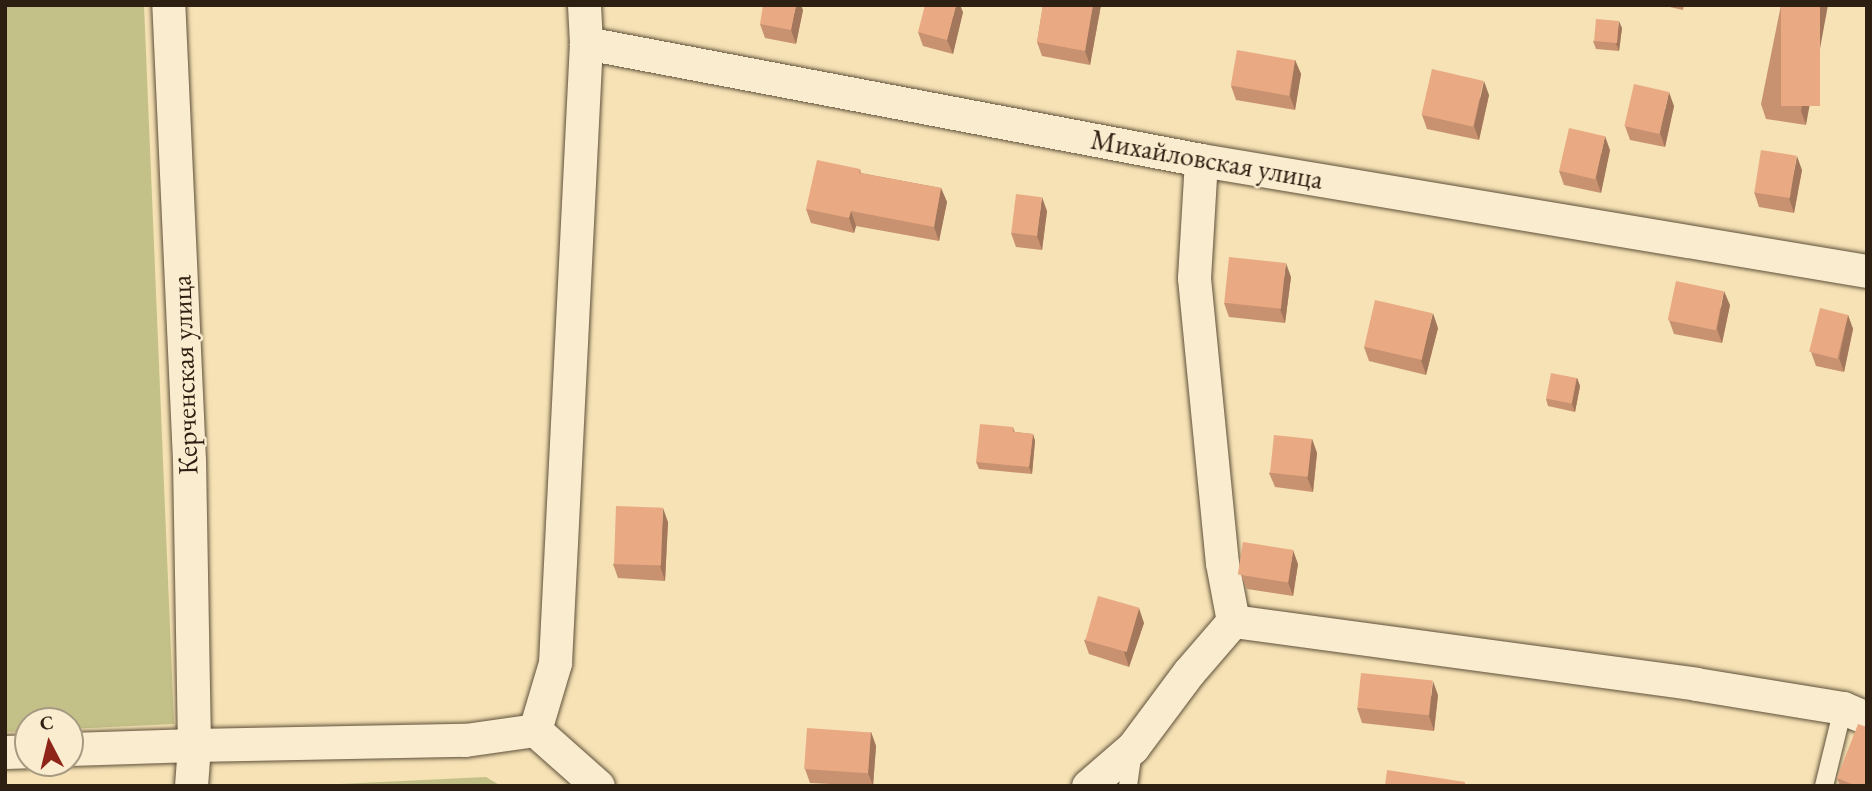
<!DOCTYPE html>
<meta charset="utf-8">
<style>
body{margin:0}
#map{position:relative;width:1872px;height:791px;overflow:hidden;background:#f6e2b5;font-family:"EB Garamond",serif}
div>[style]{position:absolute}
.green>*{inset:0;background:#c3c188}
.roads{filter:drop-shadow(0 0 2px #5f503a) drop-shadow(0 0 2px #5f503a)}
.lane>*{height:18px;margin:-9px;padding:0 9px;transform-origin:9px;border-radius:9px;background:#f9eccf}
.street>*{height:33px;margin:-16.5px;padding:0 16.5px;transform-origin:16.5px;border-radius:16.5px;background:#f9eccf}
.wall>*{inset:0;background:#c89271}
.shaded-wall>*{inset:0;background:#a3775c}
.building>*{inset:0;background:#e9aa83;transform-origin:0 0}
span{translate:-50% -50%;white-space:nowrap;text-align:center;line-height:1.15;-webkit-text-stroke:5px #f9eccf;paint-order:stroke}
.street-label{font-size:28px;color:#2d1f11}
.frame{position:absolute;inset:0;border:7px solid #2d1f11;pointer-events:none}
.north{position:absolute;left:14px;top:707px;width:70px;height:70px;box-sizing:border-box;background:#f9eccf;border:2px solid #a79a83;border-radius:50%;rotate:353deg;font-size:19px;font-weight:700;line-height:28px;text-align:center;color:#2d1f11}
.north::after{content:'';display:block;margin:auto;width:24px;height:32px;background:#8f2418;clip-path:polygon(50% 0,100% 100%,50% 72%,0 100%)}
</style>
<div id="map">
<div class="green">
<div style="clip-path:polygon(5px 5px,144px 5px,174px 724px,70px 729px,70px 721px,28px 721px,28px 731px,5px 732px)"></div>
<div style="clip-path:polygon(486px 777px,501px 786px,298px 786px)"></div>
</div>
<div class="roads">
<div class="lane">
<div style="left:1128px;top:786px;width:35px;rotate:-82deg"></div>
<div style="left:1824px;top:786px;width:80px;rotate:-76.3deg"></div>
</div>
<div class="street">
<div style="left:586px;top:43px;width:626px;rotate:10.77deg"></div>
<div style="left:1201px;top:160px;width:675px;rotate:9.46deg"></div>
<div style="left:1201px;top:160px;width:118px;rotate:93.4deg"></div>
<div style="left:1194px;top:278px;width:286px;rotate:84.4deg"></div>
<div style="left:1222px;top:563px;width:59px;rotate:79.3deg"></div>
<div style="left:1233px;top:621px;width:467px;rotate:7.7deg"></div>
<div style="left:1696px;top:684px;width:149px;rotate:9.3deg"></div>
<div style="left:1843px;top:708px;width:26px;rotate:23deg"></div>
<div style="left:535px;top:730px;width:70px;rotate:-73.4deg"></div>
<div style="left:555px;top:663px;width:621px;rotate:-87.14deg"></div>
<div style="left:586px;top:43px;width:38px;rotate:-93deg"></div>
<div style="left:70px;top:749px;width:124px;rotate:-1.8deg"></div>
<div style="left:194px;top:745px;width:285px;rotate:-91deg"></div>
<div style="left:189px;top:460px;width:455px;rotate:-92.6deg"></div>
<div style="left:5px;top:752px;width:23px;rotate:-2deg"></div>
<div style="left:191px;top:786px;width:41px;rotate:-85.8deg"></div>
<div style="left:194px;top:745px;width:271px;rotate:-1.1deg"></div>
<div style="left:465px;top:740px;width:71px;rotate:-8.1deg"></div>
<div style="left:535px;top:730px;width:84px;rotate:41.6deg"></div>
<div style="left:1088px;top:786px;width:60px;rotate:-40.9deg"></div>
<div style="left:1133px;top:747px;width:94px;rotate:-53.3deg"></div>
<div style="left:1189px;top:672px;width:67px;rotate:-49.2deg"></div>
</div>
</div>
<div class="wall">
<div style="clip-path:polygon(1043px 5px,1101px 5px,1090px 65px,1042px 56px,1037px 42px)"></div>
<div style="clip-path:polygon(1661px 5px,1684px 5px,1683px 10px)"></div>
<div style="clip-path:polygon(1781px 5px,1806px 125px,1766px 119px,1761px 104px)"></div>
<div style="clip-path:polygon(803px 10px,796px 44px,765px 38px,760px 24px)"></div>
<div style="clip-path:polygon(963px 12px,953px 54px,923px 46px,918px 32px)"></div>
<div style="clip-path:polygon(1622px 28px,1619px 51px,1596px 49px,1593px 41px)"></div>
<div style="clip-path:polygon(1295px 60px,1301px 74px,1295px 110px,1236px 100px,1231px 86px)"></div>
<div style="clip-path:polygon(1489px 95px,1479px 140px,1427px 129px,1422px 115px)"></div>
<div style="clip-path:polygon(1674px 106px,1665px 147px,1630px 140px,1625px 126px)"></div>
<div style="clip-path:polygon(1610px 150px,1601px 193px,1564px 185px,1559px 171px)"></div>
<div style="clip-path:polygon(860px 169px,861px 173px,941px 188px,947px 202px,939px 241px,856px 226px,854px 233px,811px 223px,806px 209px)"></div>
<div style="clip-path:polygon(1802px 170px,1794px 213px,1759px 207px,1754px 192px)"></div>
<div style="clip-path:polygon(1047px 211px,1042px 250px,1016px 247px,1011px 233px)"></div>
<div style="clip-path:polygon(1291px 277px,1285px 323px,1229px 317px,1224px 303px)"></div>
<div style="clip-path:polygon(1730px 305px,1722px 343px,1674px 334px,1669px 320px)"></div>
<div style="clip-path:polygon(1848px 315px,1853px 329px,1844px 372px,1816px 366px,1811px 352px)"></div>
<div style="clip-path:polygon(1438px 328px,1426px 375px,1369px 361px,1364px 347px)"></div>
<div style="clip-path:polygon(1577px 378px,1580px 386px,1575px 412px,1548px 406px,1546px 399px)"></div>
<div style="clip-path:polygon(1013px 427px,1015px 432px,1033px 434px,1035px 441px,1032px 474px,979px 469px,976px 462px)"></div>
<div style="clip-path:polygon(1312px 439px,1317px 453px,1313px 492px,1275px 487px,1269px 473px)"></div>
<div style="clip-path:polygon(668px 522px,665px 581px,618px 578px,613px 564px)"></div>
<div style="clip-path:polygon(1298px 564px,1293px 596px,1247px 589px,1241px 575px)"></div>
<div style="clip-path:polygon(1144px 623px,1129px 667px,1089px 654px,1084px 640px)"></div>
<div style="clip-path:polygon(1438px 695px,1434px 731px,1362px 723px,1357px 708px)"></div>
<div style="clip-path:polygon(871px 732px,876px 746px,873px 786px,810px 783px,805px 769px)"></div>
<div style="clip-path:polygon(1837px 778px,1867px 786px,1840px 786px)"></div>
</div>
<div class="shaded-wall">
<div style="clip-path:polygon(796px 5px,801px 5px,803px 10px,796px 44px,791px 30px)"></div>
<div style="clip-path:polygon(956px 5px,960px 5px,963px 12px,953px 54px,947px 40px)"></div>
<div style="clip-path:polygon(1093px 5px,1101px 5px,1090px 65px,1085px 51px)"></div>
<div style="clip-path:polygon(1820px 5px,1828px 5px,1806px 125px,1801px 111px)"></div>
<div style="clip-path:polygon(1619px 21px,1622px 28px,1619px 51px,1616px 44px)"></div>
<div style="clip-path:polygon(1295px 60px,1301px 74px,1295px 110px,1290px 96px)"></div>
<div style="clip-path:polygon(1484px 81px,1489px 95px,1479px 140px,1474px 126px)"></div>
<div style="clip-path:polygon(1669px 92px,1674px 106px,1665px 147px,1660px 133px)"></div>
<div style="clip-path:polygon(1605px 136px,1610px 150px,1601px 193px,1596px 178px)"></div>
<div style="clip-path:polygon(1797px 156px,1802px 170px,1794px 213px,1789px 198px)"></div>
<div style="clip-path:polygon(941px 188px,947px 202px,939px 241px,934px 227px)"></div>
<div style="clip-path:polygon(1042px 197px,1047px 211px,1042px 250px,1037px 236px)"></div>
<div style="clip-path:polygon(851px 211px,856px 226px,854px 233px,849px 218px)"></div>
<div style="clip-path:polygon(1286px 263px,1291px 277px,1285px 323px,1280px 309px)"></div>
<div style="clip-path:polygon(1724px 291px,1730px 305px,1722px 343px,1717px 329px)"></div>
<div style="clip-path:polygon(1433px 313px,1438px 328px,1426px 375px,1421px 360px)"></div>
<div style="clip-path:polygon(1848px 315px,1853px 329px,1844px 372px,1839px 358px)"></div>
<div style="clip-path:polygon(1577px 378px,1580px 386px,1575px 412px,1572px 404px)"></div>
<div style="clip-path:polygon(1033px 434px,1035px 441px,1032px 474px,1029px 467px)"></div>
<div style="clip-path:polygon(1312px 439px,1317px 453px,1313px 492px,1307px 477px)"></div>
<div style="clip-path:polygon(663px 508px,668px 522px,665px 581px,660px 566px)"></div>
<div style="clip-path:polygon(1293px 550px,1298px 564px,1293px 596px,1288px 582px)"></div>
<div style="clip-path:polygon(1139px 608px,1144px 623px,1129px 667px,1124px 652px)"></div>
<div style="clip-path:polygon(1433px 681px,1438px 695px,1434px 731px,1429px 716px)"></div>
<div style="clip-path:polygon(871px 732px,876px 746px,873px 786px,868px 773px)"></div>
</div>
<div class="building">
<div style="clip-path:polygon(763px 5px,796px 5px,791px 30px,760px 24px)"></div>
<div style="clip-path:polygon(925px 5px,956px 5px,947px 40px,918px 32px)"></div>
<div style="clip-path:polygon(1043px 5px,1093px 5px,1085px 51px,1037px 42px)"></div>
<div style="left:1781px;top:5px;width:39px;height:101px"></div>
<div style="left:1596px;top:19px;width:23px;height:22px;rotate:5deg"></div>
<div style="left:1237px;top:50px;width:59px;height:36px;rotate:10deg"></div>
<div style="left:1432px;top:69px;width:53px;height:47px;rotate:13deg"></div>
<div style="left:1634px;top:84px;width:36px;height:43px;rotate:13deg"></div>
<div style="left:1569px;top:128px;width:37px;height:44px;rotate:13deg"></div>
<div style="left:1761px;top:150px;width:36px;height:43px;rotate:9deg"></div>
<div style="clip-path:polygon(817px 160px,860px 169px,859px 173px,941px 188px,934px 227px,851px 211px,849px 218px,806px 209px)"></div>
<div style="left:1016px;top:194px;width:26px;height:39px;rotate:7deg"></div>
<div style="left:1229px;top:257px;width:57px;height:46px;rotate:6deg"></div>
<div style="left:1676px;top:281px;width:49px;height:40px;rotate:12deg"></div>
<div style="left:1375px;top:300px;width:59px;height:48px;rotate:13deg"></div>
<div style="left:1820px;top:308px;width:29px;height:45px;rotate:14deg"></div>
<div style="left:1551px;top:373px;width:26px;height:26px;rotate:11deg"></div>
<div style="clip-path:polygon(980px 424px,1013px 427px,1013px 432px,1033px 434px,1029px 467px,976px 462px)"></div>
<div style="left:1274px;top:435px;width:38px;height:38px;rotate:6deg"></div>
<div style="left:616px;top:506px;width:47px;height:58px;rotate:2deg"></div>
<div style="left:1243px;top:542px;width:51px;height:33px;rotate:9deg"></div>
<div style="left:1098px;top:596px;width:43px;height:46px;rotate:16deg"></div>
<div style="left:1361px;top:673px;width:72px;height:35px;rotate:6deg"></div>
<div style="clip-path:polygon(1858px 724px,1867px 727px,1867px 786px,1857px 786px,1837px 778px)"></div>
<div style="left:807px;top:728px;width:64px;height:41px;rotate:4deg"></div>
<div style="clip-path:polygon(1387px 770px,1465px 782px,1465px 786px,1385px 786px)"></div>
</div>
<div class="street-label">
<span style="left:1207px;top:159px;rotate:10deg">Михайловская улица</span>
<span style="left:184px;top:375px;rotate:-92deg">Керченская улица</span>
</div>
<div class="frame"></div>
<div class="north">С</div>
</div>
